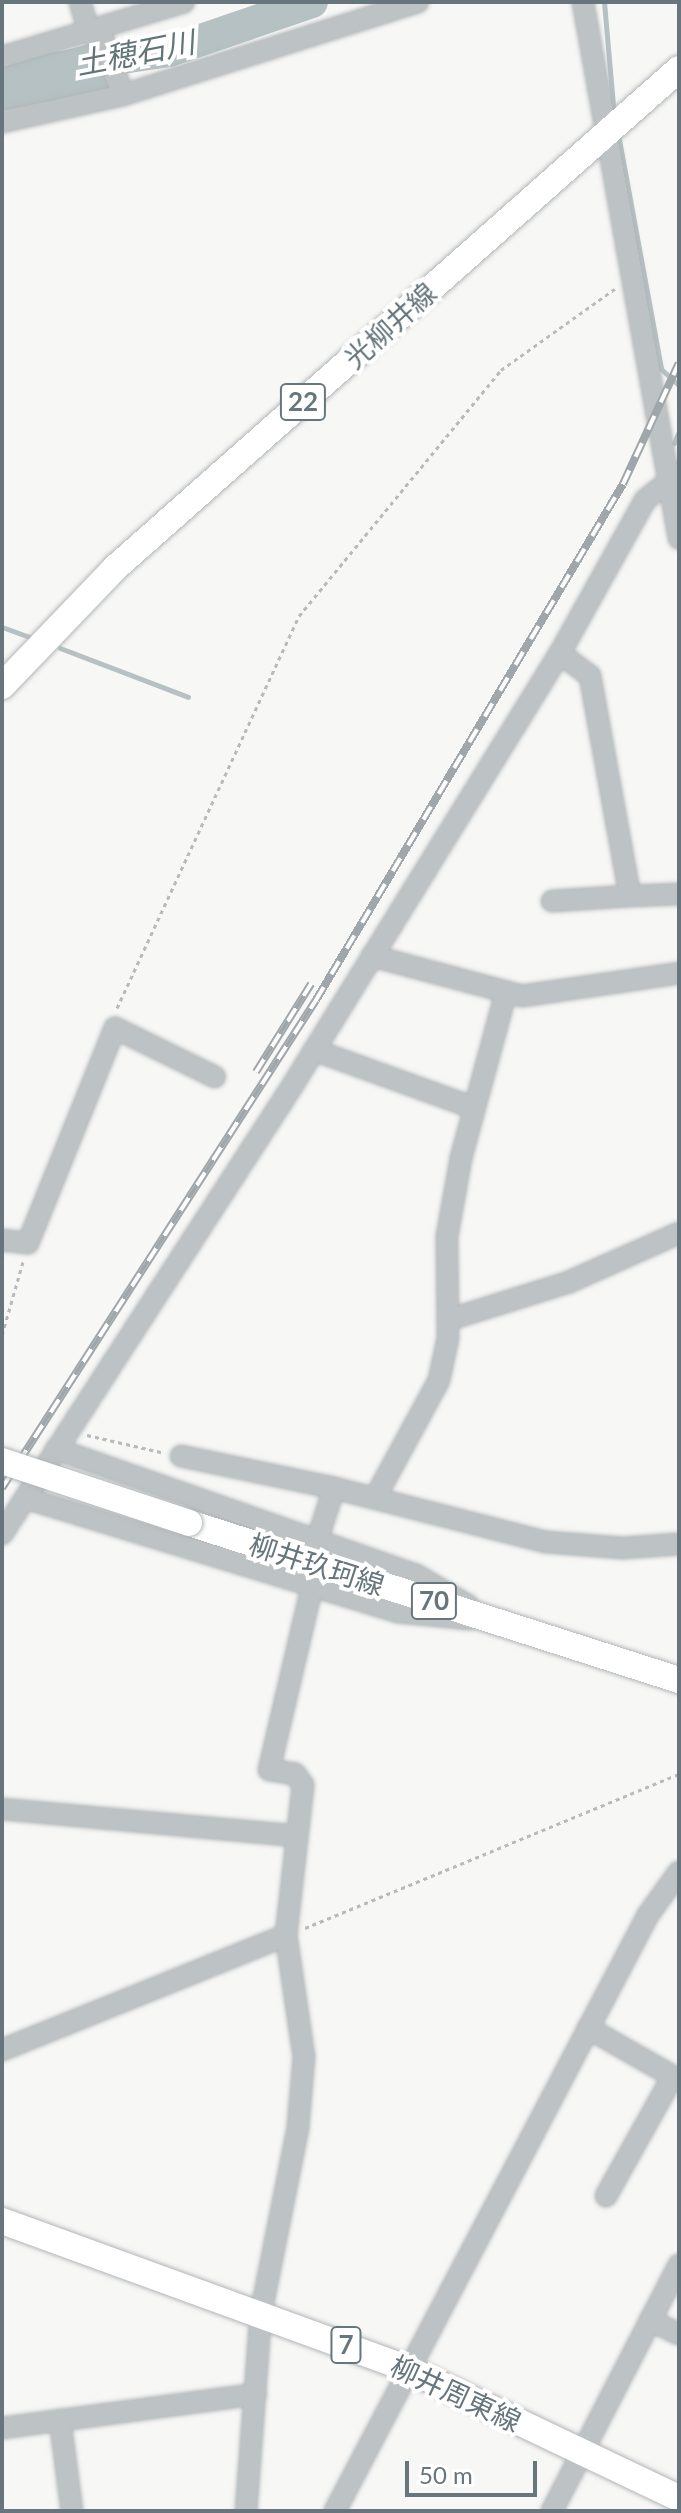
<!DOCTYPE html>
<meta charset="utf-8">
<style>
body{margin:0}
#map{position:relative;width:681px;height:2513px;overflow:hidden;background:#f7f7f5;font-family:Lato,"Noto Sans JP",sans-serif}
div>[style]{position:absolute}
.water>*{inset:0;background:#b5c1c3}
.stream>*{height:5px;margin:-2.5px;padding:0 2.5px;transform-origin:2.5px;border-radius:2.5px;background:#b5c1c3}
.river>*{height:32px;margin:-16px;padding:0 16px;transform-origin:16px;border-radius:16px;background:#b5c1c3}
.path>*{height:3px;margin-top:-1.5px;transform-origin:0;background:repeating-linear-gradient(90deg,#b7bbbc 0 4px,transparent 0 8px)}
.roads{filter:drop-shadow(0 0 2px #b1b6b8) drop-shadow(0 0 2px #b1b6b8)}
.minor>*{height:20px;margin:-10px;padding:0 10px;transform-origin:10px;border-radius:10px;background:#bdc2c4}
.major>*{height:26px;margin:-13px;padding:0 13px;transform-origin:13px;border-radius:13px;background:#fff}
.rail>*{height:8px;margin-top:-4px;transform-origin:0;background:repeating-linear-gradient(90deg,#fff 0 15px,#9fa7aa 0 30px);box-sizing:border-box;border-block:2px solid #9fa7aa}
.bridges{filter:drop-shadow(0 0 2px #b1b6b8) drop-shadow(0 0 2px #b1b6b8)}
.major-bridge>*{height:26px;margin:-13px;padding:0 13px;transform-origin:13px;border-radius:13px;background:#fff}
span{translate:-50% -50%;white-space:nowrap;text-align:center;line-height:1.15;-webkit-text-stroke:8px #fff;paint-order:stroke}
.shield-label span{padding:2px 6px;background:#fff;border:2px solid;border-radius:6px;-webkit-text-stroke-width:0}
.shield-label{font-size:26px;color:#66767c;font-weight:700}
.street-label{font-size:28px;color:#66767c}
.water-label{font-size:30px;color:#617477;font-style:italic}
.frame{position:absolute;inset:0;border:4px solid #66767c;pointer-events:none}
.scale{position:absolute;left:405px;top:2461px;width:132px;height:36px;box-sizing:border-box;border:4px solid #66767c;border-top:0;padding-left:10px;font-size:24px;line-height:28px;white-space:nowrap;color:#66767c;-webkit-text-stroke:6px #fff;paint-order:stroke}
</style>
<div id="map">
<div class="water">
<div style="clip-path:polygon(92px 43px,110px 89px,2px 111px,2px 67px)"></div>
</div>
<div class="stream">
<div style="left:604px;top:2px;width:114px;rotate:85deg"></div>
<div style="left:618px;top:134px;width:239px;rotate:79.6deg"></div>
<div style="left:661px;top:369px;width:24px;rotate:42deg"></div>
<div style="left:674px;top:443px;width:13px;rotate:-67deg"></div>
<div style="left:2px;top:627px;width:30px;rotate:20deg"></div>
<div style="left:60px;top:648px;width:137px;rotate:20.9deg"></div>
</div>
<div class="river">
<div style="left:2px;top:76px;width:169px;rotate:-8.5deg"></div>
<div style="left:169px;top:51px;width:151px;rotate:-18.9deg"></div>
</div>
<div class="path">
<div style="left:117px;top:1008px;width:432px;rotate:-65.1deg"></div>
<div style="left:299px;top:616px;width:318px;rotate:-50.6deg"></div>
<div style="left:501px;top:370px;width:141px;rotate:-35.5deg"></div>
<div style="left:2px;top:1335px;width:76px;rotate:-74deg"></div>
<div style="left:87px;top:1435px;width:80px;rotate:13deg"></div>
<div style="left:305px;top:1928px;width:404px;rotate:-22.4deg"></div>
</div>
<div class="roads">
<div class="minor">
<div style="left:80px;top:2px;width:34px;rotate:73deg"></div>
<div style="left:583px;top:2px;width:545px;rotate:79.85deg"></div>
<div style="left:100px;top:31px;width:68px;rotate:70.2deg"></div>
<div style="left:2px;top:57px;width:190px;rotate:-16.8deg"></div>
<div style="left:2px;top:122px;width:124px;rotate:-12.6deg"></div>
<div style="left:123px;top:95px;width:309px;rotate:-17.5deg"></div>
<div style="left:630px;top:896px;width:49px;rotate:-2.3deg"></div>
<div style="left:552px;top:901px;width:78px;rotate:-3.7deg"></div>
<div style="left:630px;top:896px;width:224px;rotate:-100.3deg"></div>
<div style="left:590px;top:676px;width:38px;rotate:-143deg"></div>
<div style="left:372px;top:956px;width:155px;rotate:14.9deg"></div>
<div style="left:522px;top:996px;width:159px;rotate:-8.3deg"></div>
<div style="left:314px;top:1050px;width:170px;rotate:19.9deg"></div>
<div style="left:2px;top:1240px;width:26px;rotate:7deg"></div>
<div style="left:28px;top:1243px;width:232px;rotate:-68deg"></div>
<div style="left:115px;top:1028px;width:111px;rotate:26.1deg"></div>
<div style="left:448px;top:1320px;width:127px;rotate:-17.4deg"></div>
<div style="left:569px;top:1282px;width:120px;rotate:-24deg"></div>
<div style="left:56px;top:1449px;width:381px;rotate:19.3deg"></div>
<div style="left:416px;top:1575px;width:61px;rotate:30.3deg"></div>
<div style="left:181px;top:1456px;width:156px;rotate:11.8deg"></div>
<div style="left:25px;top:1498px;width:390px;rotate:17deg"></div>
<div style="left:398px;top:1612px;width:73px;rotate:5.5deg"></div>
<div style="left:375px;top:1498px;width:134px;rotate:-61.5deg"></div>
<div style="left:439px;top:1380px;width:43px;rotate:-77.9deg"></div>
<div style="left:448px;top:1338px;width:102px;rotate:-90.6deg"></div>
<div style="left:447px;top:1236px;width:79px;rotate:-79.8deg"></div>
<div style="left:461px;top:1158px;width:172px;rotate:-74.8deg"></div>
<div style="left:2px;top:1534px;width:531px;rotate:-57.06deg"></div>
<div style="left:291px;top:1088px;width:511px;rotate:-58.27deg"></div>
<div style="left:560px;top:653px;width:175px;rotate:-60.9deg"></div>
<div style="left:645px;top:500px;width:43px;rotate:-38.5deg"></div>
<div style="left:317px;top:1541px;width:56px;rotate:-72.2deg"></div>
<div style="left:334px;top:1488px;width:219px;rotate:14.3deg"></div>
<div style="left:546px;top:1542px;width:77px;rotate:4.5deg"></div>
<div style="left:623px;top:1548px;width:56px;rotate:-4.1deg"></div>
<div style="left:2px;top:1809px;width:296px;rotate:5.2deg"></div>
<div style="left:588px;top:2028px;width:105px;rotate:29.7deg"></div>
<div style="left:2px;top:2050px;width:306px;rotate:-22deg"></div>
<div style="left:606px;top:2196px;width:137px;rotate:-60.8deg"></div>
<div style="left:650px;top:2320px;width:32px;rotate:26deg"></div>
<div style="left:60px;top:2420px;width:92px;rotate:82.5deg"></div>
<div style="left:2px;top:2428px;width:256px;rotate:-7.6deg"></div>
<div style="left:246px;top:2511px;width:199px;rotate:-85.7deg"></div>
<div style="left:261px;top:2313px;width:190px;rotate:-78.7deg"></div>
<div style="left:298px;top:2127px;width:70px;rotate:-85.1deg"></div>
<div style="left:304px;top:2057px;width:123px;rotate:-98.4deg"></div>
<div style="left:286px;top:1935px;width:151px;rotate:-83.5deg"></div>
<div style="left:303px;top:1785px;width:14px;rotate:-126deg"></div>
<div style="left:295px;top:1774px;width:26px;rotate:-171deg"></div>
<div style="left:269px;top:1770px;width:189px;rotate:-76.8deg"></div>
<div style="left:335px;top:2511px;width:673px;rotate:-62.29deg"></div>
<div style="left:648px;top:1915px;width:53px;rotate:-54.2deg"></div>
<div style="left:552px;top:2511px;width:277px;rotate:-62.7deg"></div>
</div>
<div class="major">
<div style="left:2px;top:686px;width:163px;rotate:-46.2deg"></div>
<div style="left:115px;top:568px;width:753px;rotate:-41.5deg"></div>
<div style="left:189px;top:1523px;width:515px;rotate:17.77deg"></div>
<div style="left:2px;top:2221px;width:432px;rotate:20deg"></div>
<div style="left:408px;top:2369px;width:300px;rotate:25.5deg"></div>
</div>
</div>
<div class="rail">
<div style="left:256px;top:1072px;width:104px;rotate:-58deg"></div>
<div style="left:2px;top:1488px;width:580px;rotate:-57.24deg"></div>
<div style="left:316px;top:1000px;width:600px;rotate:-59.25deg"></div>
<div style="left:623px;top:484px;width:133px;rotate:-65.2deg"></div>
</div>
<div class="bridges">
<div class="major-bridge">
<div style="left:2px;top:1461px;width:197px;rotate:18.3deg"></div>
</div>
</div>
<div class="shield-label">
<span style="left:303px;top:402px">22</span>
<span style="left:434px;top:1601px">70</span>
<span style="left:346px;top:2345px">7</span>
</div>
<div class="street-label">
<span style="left:390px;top:325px;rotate:-42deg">光柳井線</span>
<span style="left:317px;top:1564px;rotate:18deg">柳井玖珂線</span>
<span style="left:456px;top:2393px;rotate:25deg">柳井周東線</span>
</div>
<div class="water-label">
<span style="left:135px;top:52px;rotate:-11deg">土穂石川</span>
</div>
<div class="frame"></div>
<div class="scale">50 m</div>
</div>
